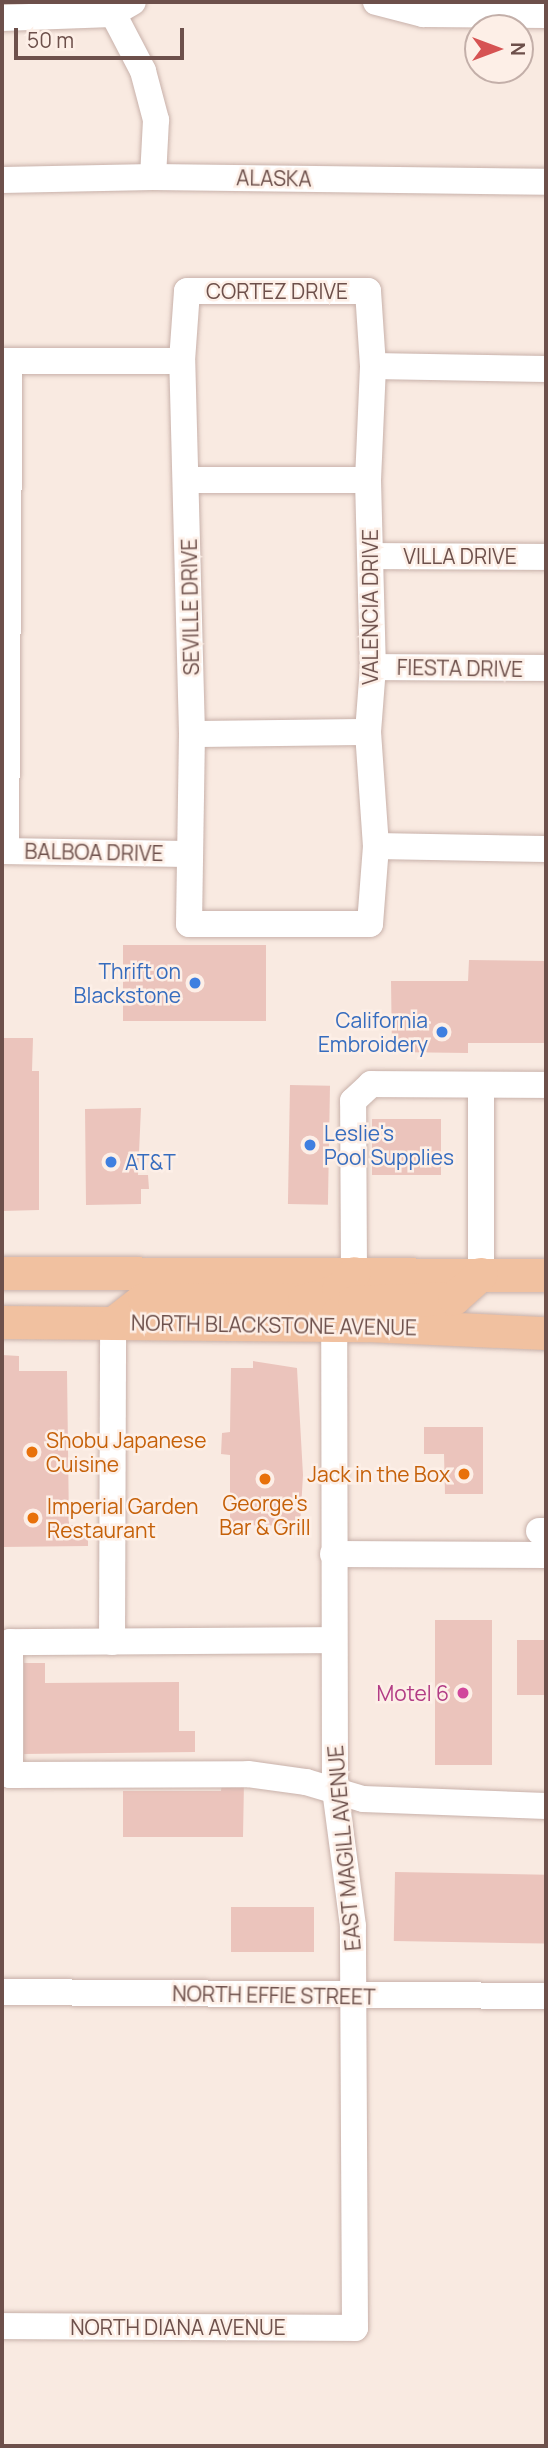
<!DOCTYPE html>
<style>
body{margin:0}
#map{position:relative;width:548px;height:2448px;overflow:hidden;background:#f9eae1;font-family:Manrope,sans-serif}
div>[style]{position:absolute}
.building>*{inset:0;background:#ebc4bc;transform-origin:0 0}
.roads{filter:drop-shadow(0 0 2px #c8b1aa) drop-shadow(0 0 2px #c8b1aa)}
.minor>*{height:26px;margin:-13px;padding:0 13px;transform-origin:13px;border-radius:13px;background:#fff}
.major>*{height:33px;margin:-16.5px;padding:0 16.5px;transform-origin:16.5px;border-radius:16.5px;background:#f1c1a0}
.dots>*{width:19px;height:19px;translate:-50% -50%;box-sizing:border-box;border:4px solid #fdefe7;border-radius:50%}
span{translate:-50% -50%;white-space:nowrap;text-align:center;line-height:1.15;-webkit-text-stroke:5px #fdefe7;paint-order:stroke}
.street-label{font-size:21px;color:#6d504b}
.shop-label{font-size:21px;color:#366cbe}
.right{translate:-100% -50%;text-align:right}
.left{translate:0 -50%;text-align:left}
.food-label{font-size:21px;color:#c56008}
.hotel-label{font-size:21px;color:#b23c85}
.frame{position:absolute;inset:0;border:4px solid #6d504b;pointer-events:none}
.north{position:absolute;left:464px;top:14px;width:70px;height:70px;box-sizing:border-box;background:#fdefe7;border:2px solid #c3afa9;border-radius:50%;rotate:90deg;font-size:19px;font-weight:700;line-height:28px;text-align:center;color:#6d504b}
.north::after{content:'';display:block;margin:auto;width:24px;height:32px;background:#d65353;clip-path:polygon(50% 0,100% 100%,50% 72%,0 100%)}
.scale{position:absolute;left:14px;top:28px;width:170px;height:32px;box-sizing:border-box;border:4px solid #6d504b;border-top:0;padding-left:9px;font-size:21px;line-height:24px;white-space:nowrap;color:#6d504b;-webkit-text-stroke:5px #fdefe7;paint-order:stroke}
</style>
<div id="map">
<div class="building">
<div style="left:123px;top:945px;width:143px;height:76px"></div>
<div style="clip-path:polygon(469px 960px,546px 961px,546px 1043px,468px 1043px,468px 1053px,392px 1052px,391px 981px,468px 981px)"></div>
<div style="clip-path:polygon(2px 1038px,33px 1038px,32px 1071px,39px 1071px,39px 1210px,2px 1211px)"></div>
<div style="left:290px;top:1085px;width:40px;height:119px;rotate:1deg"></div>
<div style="clip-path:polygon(141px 1108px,138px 1175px,148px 1175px,149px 1189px,141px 1189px,141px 1204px,86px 1205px,85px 1109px)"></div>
<div style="left:372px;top:1119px;width:69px;height:56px"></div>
<div style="clip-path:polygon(2px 1355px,19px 1356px,19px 1371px,67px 1371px,69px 1525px,88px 1525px,88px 1546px,2px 1547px)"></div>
<div style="clip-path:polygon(253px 1361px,297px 1368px,303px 1475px,300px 1526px,230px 1525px,230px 1455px,221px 1454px,222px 1433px,230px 1432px,231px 1368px,253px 1368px)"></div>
<div style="clip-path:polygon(424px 1427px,483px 1427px,483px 1494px,445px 1494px,444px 1454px,424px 1454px)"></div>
<div style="left:435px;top:1620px;width:57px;height:145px"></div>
<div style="left:517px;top:1640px;width:29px;height:55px"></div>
<div style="clip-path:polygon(24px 1663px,45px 1663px,45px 1683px,179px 1682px,179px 1731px,195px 1731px,195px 1752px,24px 1754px)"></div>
<div style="clip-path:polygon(222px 1782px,244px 1782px,243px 1837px,123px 1837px,123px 1791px,221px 1791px)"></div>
<div style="left:395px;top:1872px;width:151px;height:69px;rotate:1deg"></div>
<div style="left:231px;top:1907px;width:83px;height:45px"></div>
</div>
<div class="roads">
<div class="minor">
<div style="left:107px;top:2px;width:78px;rotate:62.4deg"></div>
<div style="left:143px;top:71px;width:51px;rotate:75.1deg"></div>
<div style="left:156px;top:120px;width:57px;rotate:93deg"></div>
<div style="left:376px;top:2px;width:49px;rotate:14.3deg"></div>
<div style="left:423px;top:14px;width:123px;rotate:0.5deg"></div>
<div style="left:2px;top:18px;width:110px;rotate:-2.1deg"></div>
<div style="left:112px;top:14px;width:24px;rotate:-30deg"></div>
<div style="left:2px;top:180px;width:151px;rotate:-1.1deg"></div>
<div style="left:153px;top:177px;width:393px;rotate:0.7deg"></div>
<div style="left:187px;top:291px;width:181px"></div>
<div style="left:368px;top:291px;width:75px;rotate:86.2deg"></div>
<div style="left:373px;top:366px;width:114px;rotate:92.5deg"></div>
<div style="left:368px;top:480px;width:187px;rotate:88.5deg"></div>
<div style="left:373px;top:667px;width:65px;rotate:94.4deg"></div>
<div style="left:368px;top:732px;width:114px;rotate:86deg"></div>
<div style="left:376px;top:846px;width:78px;rotate:94.4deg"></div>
<div style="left:370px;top:924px;width:181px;rotate:180deg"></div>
<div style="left:189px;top:924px;width:190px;rotate:-89.1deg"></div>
<div style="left:192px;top:734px;width:373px;rotate:-91.5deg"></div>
<div style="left:182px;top:361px;width:70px;rotate:-85.9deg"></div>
<div style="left:2px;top:361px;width:180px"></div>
<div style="left:373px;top:366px;width:173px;rotate:1deg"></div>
<div style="left:187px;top:480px;width:181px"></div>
<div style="left:373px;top:556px;width:173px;rotate:0.3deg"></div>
<div style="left:373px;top:667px;width:173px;rotate:0.3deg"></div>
<div style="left:192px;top:734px;width:176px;rotate:-0.7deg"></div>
<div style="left:376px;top:846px;width:170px;rotate:1deg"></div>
<div style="left:2px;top:851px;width:185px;rotate:0.9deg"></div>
<div style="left:6px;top:851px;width:490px;rotate:-89.6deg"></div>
<div style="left:481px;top:1085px;width:189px;rotate:90deg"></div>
<div style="left:354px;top:1273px;width:172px;rotate:-90.3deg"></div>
<div style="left:353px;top:1101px;width:25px;rotate:-43deg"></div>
<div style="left:371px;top:1084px;width:175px;rotate:0.3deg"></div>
<div style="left:539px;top:1531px;width:7px"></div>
<div style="left:333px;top:1554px;width:213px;rotate:0.3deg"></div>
<div style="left:333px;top:1640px;width:323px;rotate:179.6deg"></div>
<div style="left:10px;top:1642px;width:133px;rotate:90deg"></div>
<div style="left:10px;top:1775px;width:238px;rotate:-0.2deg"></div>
<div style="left:248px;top:1774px;width:59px;rotate:7.9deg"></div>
<div style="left:306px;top:1782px;width:59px;rotate:16.6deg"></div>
<div style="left:363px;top:1799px;width:183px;rotate:2.2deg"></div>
<div style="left:112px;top:1642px;width:319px;rotate:-89.8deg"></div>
<div style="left:2px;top:1992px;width:544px;rotate:0.42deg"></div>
<div style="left:2px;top:2326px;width:353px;rotate:0.3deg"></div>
<div style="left:355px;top:2328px;width:402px;rotate:-90.3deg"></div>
<div style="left:353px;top:1926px;width:138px;rotate:-97.5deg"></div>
<div style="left:335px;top:1789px;width:464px;rotate:-90.1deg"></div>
</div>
<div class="major">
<div style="left:2px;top:1273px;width:544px;rotate:0.21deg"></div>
<div style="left:2px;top:1322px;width:365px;rotate:0.5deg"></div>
<div style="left:367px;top:1325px;width:179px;rotate:2.6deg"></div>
<div style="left:113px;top:1323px;width:39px;rotate:-38deg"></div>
<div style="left:144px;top:1299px;width:160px;rotate:0.4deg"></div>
<div style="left:304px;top:1300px;width:35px;rotate:-16deg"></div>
<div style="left:338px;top:1290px;width:23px;rotate:-47deg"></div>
<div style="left:334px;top:1325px;width:13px;rotate:-72deg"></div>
<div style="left:338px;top:1313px;width:19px;rotate:-35deg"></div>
<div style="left:354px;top:1302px;width:100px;rotate:-2.3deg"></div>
<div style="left:454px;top:1298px;width:36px;rotate:-42deg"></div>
</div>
</div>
<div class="dots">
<div style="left:195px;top:983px;background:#3f7fe0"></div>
<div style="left:442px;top:1032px;background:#3f7fe0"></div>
<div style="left:310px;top:1145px;background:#3f7fe0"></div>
<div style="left:111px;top:1162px;background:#3f7fe0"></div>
<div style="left:32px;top:1452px;background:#e8710a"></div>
<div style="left:464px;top:1474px;background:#e8710a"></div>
<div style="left:265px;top:1479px;background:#e8710a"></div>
<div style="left:33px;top:1518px;background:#e8710a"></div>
<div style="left:463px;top:1693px;background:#d1479c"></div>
</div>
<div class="street-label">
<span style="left:274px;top:178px;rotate:1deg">ALASKA</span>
<span style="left:277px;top:291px">CORTEZ DRIVE</span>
<span style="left:460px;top:556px">VILLA DRIVE</span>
<span style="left:190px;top:607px;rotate:-91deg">SEVILLE DRIVE</span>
<span style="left:370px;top:607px;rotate:-90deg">VALENCIA DRIVE</span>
<span style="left:460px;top:668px;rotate:1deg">FIESTA DRIVE</span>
<span style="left:94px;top:852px;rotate:1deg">BALBOA DRIVE</span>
<span style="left:274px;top:1325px;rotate:1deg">NORTH BLACKSTONE AVENUE</span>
<span style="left:344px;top:1848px;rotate:-95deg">EAST MAGILL AVENUE</span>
<span style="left:274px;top:1995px;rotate:1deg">NORTH EFFIE STREET</span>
<span style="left:178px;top:2327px">NORTH DIANA AVENUE</span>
</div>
<div class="shop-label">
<span class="right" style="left:181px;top:983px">Thrift on<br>Blackstone</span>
<span class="right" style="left:428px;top:1032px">California<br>Embroidery</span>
<span class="left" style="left:324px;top:1145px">Leslie's<br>Pool Supplies</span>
<span class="left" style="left:125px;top:1162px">AT&amp;T</span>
</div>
<div class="food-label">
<span class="left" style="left:46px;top:1452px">Shobu Japanese<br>Cuisine</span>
<span class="right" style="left:450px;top:1474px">Jack in the Box</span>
<span style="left:265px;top:1515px">George's<br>Bar &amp; Grill</span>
<span class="left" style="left:47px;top:1518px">Imperial Garden<br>Restaurant</span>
</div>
<div class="hotel-label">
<span class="right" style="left:449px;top:1693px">Motel 6</span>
</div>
<div class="frame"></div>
<div class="north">N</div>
<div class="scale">50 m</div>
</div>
